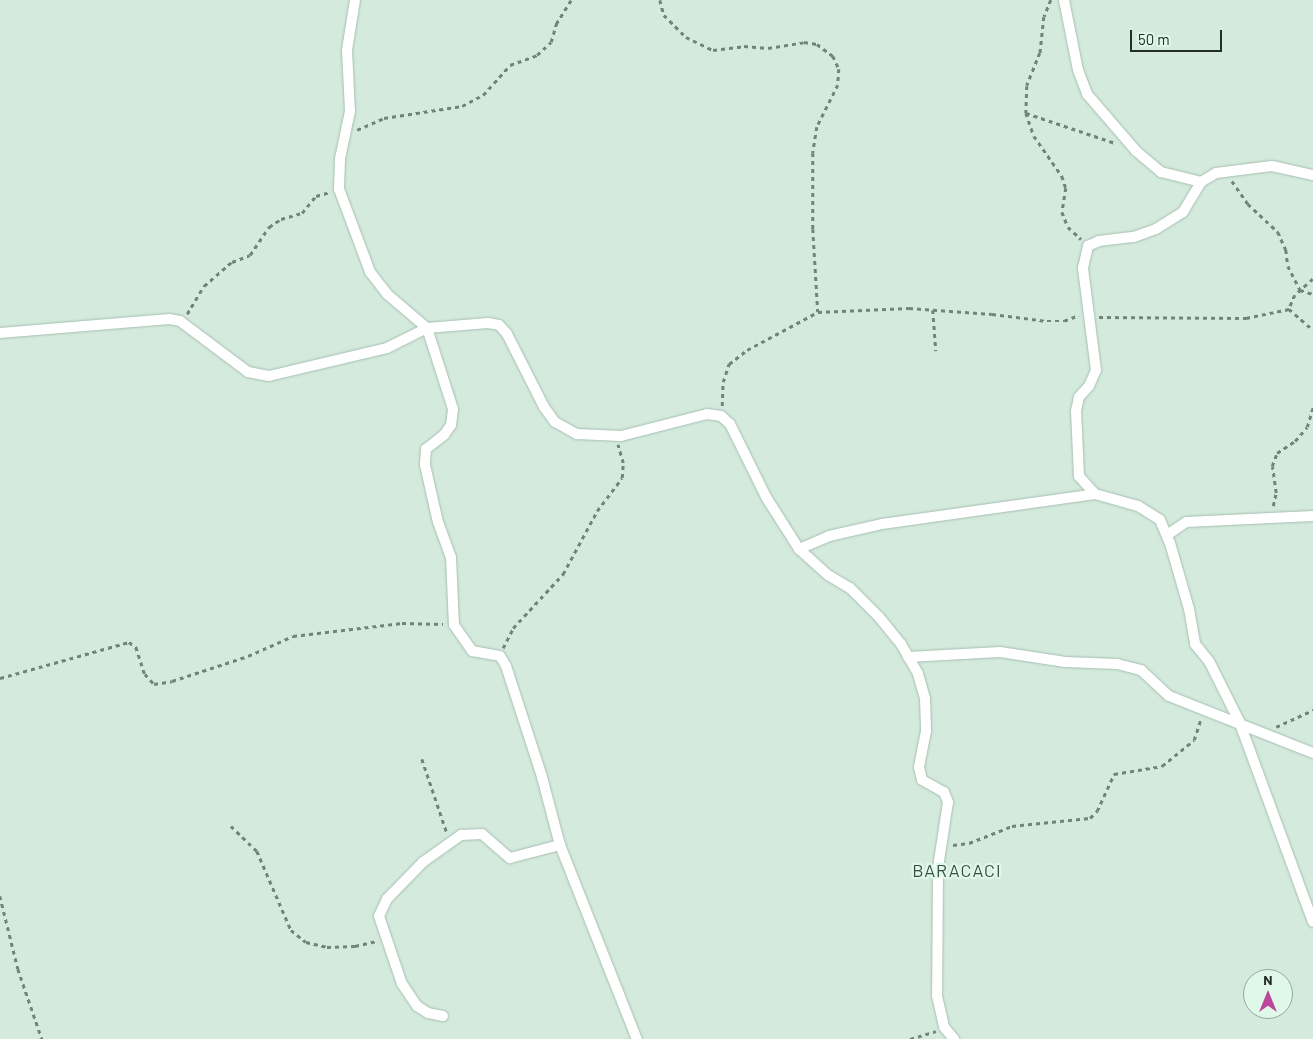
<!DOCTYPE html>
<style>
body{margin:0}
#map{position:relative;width:1313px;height:1039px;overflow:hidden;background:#d3eadd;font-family:Barlow,sans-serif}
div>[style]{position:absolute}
.path>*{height:2.5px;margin-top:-1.25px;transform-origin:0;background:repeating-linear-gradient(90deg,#74837a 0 4px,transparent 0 8px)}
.roads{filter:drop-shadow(0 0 1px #a7beb1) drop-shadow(0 0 1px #a7beb1)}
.street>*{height:10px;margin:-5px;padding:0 5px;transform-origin:5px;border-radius:5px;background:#fff}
span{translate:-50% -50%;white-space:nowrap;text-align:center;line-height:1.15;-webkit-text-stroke:4.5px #e0f8ea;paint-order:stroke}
.quarter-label{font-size:18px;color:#3b4f44;letter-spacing:1px}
.north{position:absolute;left:1243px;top:969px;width:50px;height:50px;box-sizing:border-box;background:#e0f8ea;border:1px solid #95a79c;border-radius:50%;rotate:0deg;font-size:14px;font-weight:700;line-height:20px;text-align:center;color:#242d28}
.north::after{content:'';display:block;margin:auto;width:18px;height:22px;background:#bc469c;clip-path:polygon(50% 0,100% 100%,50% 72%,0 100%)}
.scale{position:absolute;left:1130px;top:30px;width:92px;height:22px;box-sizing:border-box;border:2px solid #242d28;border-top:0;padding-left:6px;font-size:15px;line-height:18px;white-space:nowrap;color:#242d28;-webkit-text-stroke:4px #e0f8ea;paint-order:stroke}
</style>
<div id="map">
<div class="path">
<div style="left:660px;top:0;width:16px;rotate:75deg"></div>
<div style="left:664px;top:15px;width:31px;rotate:45deg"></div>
<div style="left:686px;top:37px;width:30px;rotate:26deg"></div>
<div style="left:713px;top:50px;width:31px;rotate:-7deg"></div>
<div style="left:744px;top:46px;width:24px;rotate:5deg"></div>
<div style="left:768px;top:48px;width:36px;rotate:-9deg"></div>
<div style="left:804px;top:42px;width:13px;rotate:9deg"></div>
<div style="left:817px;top:44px;width:20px;rotate:37deg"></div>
<div style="left:833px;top:56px;width:14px;rotate:65deg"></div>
<div style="left:839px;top:69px;width:16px;rotate:94deg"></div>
<div style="left:838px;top:85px;width:47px;rotate:116.6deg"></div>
<div style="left:817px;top:127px;width:26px;rotate:99deg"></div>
<div style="left:813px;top:153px;width:76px;rotate:90deg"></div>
<div style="left:813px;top:229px;width:83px;rotate:86.6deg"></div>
<div style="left:1051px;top:0;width:18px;rotate:112deg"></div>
<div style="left:1044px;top:17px;width:36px;rotate:96deg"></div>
<div style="left:1040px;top:53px;width:35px;rotate:112deg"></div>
<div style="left:1027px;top:86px;width:27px;rotate:92deg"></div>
<div style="left:1026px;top:113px;width:24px;rotate:71deg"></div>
<div style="left:1034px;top:136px;width:49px;rotate:55deg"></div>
<div style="left:1062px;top:176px;width:13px;rotate:72deg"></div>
<div style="left:1066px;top:188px;width:24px;rotate:99deg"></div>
<div style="left:1062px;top:212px;width:16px;rotate:68deg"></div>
<div style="left:1068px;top:227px;width:18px;rotate:43deg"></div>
<div style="left:1026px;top:113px;width:94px;rotate:18.6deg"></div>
<div style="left:357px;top:130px;width:30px;rotate:-24deg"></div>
<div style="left:384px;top:118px;width:79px;rotate:-8.7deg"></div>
<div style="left:462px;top:106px;width:24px;rotate:-28deg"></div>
<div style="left:483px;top:95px;width:40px;rotate:-48deg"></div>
<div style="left:510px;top:65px;width:29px;rotate:-20deg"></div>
<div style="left:537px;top:55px;width:19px;rotate:-43deg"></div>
<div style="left:551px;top:42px;width:19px;rotate:-74deg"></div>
<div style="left:556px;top:24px;width:28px;rotate:-58deg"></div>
<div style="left:1232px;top:181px;width:28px;rotate:55deg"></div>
<div style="left:1248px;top:204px;width:41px;rotate:43deg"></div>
<div style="left:1278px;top:232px;width:20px;rotate:66deg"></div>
<div style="left:1286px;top:250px;width:16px;rotate:83deg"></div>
<div style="left:1288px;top:266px;width:27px;rotate:63deg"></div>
<div style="left:1300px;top:290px;width:14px;rotate:17deg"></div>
<div style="left:1313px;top:279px;width:24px;rotate:138deg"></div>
<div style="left:1295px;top:295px;width:15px;rotate:113deg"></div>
<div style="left:1289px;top:309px;width:32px;rotate:41deg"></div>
<div style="left:933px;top:310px;width:41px;rotate:85.8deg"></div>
<div style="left:187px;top:314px;width:33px;rotate:-59deg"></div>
<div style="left:204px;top:286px;width:37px;rotate:-41deg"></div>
<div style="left:232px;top:262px;width:19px;rotate:-21deg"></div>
<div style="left:250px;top:255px;width:34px;rotate:-56deg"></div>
<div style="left:269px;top:227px;width:14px;rotate:-34deg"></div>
<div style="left:281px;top:219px;width:22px;rotate:-16deg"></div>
<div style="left:302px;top:213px;width:22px;rotate:-51deg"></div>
<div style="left:316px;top:196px;width:15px;rotate:-16deg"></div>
<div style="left:1099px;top:317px;width:147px;rotate:0.4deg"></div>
<div style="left:1246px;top:318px;width:44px;rotate:-11.8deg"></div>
<div style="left:722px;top:406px;width:24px;rotate:-88deg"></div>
<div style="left:723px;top:382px;width:19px;rotate:-72deg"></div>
<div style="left:729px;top:364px;width:23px;rotate:-38deg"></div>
<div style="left:747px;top:350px;width:81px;rotate:-28.2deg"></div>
<div style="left:818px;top:312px;width:91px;rotate:-2.5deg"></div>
<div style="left:909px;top:308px;width:83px;rotate:4.1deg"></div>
<div style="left:992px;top:314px;width:55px;rotate:7.3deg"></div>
<div style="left:1047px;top:321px;width:17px"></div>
<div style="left:1064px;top:321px;width:16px;rotate:-22deg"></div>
<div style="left:1273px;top:506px;width:13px;rotate:-77deg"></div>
<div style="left:1276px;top:493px;width:27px;rotate:-98deg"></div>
<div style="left:1272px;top:466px;width:14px;rotate:-69deg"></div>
<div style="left:1277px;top:453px;width:22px;rotate:-34deg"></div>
<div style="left:1295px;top:441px;width:18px;rotate:-49deg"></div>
<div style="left:1307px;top:427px;width:21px;rotate:-73deg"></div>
<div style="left:503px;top:648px;width:22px;rotate:-63deg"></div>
<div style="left:513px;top:628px;width:74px;rotate:-47.2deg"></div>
<div style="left:563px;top:574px;width:72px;rotate:-61.6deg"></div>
<div style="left:597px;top:511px;width:41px;rotate:-52.9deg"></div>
<div style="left:622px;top:478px;width:15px;rotate:-86deg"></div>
<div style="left:623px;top:463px;width:19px;rotate:-106deg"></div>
<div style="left:0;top:678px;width:134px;rotate:-15.6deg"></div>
<div style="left:129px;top:642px;width:9px;rotate:36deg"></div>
<div style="left:136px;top:647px;width:28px;rotate:72deg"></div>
<div style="left:145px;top:674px;width:13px;rotate:48deg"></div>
<div style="left:154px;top:684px;width:18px;rotate:-9deg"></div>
<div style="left:172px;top:681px;width:80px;rotate:-18.2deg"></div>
<div style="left:248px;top:656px;width:49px;rotate:-24deg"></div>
<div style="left:293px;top:636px;width:110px;rotate:-6.8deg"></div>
<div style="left:402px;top:623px;width:41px;rotate:1.4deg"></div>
<div style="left:1276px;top:727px;width:41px;rotate:-24.7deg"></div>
<div style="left:422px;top:759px;width:78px;rotate:71.3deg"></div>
<div style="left:231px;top:826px;width:36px;rotate:44deg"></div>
<div style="left:257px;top:851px;width:86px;rotate:66.7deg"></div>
<div style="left:291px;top:930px;width:19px;rotate:39deg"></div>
<div style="left:306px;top:942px;width:22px;rotate:13deg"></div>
<div style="left:327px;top:947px;width:28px;rotate:-2deg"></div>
<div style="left:355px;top:946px;width:22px;rotate:-13deg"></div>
<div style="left:953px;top:845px;width:16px;rotate:-7deg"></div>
<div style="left:969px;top:843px;width:46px;rotate:-21.6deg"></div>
<div style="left:1012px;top:826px;width:78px;rotate:-5.9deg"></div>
<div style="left:1090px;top:818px;width:10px;rotate:-45deg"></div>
<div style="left:1097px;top:811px;width:41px;rotate:-65.3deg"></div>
<div style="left:1114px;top:774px;width:49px;rotate:-9.5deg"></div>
<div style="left:1162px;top:766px;width:41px;rotate:-39.1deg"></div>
<div style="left:1194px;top:740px;width:22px;rotate:-72deg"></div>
<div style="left:0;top:896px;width:75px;rotate:76.1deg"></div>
<div style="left:18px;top:969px;width:74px;rotate:71.1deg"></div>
<div style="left:910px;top:1039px;width:27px;rotate:-17deg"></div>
</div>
<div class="roads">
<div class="street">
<div style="left:355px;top:0;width:51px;rotate:99.1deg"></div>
<div style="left:347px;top:50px;width:61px;rotate:87.2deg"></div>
<div style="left:350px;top:111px;width:49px;rotate:101.8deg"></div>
<div style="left:340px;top:159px;width:30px;rotate:92deg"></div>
<div style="left:339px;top:189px;width:89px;rotate:69.5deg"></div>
<div style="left:370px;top:272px;width:28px;rotate:52deg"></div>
<div style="left:387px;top:294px;width:52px;rotate:40.4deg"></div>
<div style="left:427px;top:328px;width:85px;rotate:72.2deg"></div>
<div style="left:453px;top:409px;width:16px;rotate:97deg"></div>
<div style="left:451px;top:425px;width:12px;rotate:125deg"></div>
<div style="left:444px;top:435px;width:23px;rotate:142deg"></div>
<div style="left:426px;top:449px;width:16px;rotate:94deg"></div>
<div style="left:425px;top:465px;width:58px;rotate:77.2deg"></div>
<div style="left:438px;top:522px;width:37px;rotate:70deg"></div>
<div style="left:451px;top:557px;width:68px;rotate:87.5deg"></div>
<div style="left:454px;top:625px;width:32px;rotate:55deg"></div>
<div style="left:472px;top:651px;width:28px;rotate:10deg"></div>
<div style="left:500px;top:656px;width:12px;rotate:59deg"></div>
<div style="left:506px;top:666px;width:117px;rotate:72deg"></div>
<div style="left:542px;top:777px;width:70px;rotate:75.2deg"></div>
<div style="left:560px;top:845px;width:209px;rotate:68.4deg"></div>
<div style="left:1064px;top:0;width:71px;rotate:78.7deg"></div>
<div style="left:1078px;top:70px;width:26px;rotate:69deg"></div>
<div style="left:1087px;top:94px;width:75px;rotate:49.3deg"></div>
<div style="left:1136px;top:151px;width:33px;rotate:40deg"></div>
<div style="left:1161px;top:172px;width:41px;rotate:14deg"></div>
<div style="left:0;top:333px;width:170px;rotate:-4.7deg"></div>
<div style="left:169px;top:319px;width:11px;rotate:10deg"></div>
<div style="left:180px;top:321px;width:85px;rotate:36.9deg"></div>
<div style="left:248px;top:372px;width:21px;rotate:11deg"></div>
<div style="left:269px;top:376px;width:121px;rotate:-13.3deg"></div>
<div style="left:387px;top:348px;width:45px;rotate:-26.6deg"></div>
<div style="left:427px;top:328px;width:61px;rotate:-4.7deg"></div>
<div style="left:488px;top:323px;width:11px;rotate:10deg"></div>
<div style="left:499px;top:325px;width:12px;rotate:48deg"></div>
<div style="left:507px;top:334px;width:82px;rotate:63.1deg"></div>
<div style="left:544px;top:407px;width:19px;rotate:54deg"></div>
<div style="left:555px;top:422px;width:25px;rotate:29deg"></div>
<div style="left:577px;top:434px;width:44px;rotate:2.6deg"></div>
<div style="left:621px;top:436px;width:89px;rotate:-14.3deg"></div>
<div style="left:707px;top:414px;width:14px;rotate:8deg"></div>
<div style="left:721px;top:416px;width:12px;rotate:42deg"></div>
<div style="left:730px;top:424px;width:81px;rotate:63.7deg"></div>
<div style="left:766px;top:497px;width:62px;rotate:57.6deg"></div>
<div style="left:799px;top:549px;width:39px;rotate:42deg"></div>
<div style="left:828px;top:575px;width:26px;rotate:31deg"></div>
<div style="left:850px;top:588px;width:41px;rotate:45deg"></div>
<div style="left:879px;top:617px;width:35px;rotate:51deg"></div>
<div style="left:901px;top:644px;width:34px;rotate:60deg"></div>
<div style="left:918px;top:674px;width:26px;rotate:74deg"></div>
<div style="left:925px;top:699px;width:32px;rotate:88deg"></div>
<div style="left:926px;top:731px;width:37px;rotate:101deg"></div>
<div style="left:919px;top:767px;width:13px;rotate:77deg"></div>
<div style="left:922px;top:780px;width:25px;rotate:29deg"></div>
<div style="left:944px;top:792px;width:11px;rotate:68deg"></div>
<div style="left:948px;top:802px;width:66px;rotate:98.7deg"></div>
<div style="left:938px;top:867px;width:129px;rotate:90.4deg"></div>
<div style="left:937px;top:996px;width:32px;rotate:77deg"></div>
<div style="left:944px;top:1027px;width:16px;rotate:50deg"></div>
<div style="left:1095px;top:494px;width:24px;rotate:-132deg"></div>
<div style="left:1079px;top:476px;width:65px;rotate:-92.6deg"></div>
<div style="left:1076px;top:411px;width:14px;rotate:-78deg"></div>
<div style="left:1079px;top:397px;width:15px;rotate:-48deg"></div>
<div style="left:1089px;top:386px;width:17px;rotate:-66deg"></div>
<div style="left:1096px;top:370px;width:103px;rotate:-97.3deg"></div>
<div style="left:1083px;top:268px;width:23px;rotate:-77deg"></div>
<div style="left:1088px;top:246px;width:12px;rotate:-24deg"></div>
<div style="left:1099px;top:241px;width:35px;rotate:-7deg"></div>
<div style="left:1134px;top:237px;width:23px;rotate:-20deg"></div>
<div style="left:1156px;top:229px;width:32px;rotate:-32deg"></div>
<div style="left:1183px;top:212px;width:35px;rotate:-59deg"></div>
<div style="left:1201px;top:182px;width:17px;rotate:-31deg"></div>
<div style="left:1216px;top:173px;width:56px;rotate:-7.1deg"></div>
<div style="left:1272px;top:166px;width:42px;rotate:12.4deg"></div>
<div style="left:1167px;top:535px;width:23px;rotate:-34deg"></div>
<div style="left:1186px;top:522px;width:127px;rotate:-2.7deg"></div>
<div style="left:799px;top:549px;width:33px;rotate:-23deg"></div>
<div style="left:829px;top:536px;width:54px;rotate:-12.8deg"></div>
<div style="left:882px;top:524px;width:215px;rotate:-8deg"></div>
<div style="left:1095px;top:494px;width:45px;rotate:15.6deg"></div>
<div style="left:1138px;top:506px;width:26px;rotate:32deg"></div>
<div style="left:1160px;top:520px;width:25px;rotate:67deg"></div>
<div style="left:1170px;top:543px;width:69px;rotate:73.9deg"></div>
<div style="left:1189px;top:609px;width:36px;rotate:80deg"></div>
<div style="left:1195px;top:644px;width:22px;rotate:51deg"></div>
<div style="left:1209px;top:661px;width:67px;rotate:63.4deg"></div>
<div style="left:1239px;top:721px;width:214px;rotate:69.8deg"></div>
<div style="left:908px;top:657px;width:92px;rotate:-3.1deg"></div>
<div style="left:1000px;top:652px;width:66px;rotate:8.7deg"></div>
<div style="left:1065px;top:662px;width:52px;rotate:2.2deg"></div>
<div style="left:1117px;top:664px;width:25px;rotate:14deg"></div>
<div style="left:1141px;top:670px;width:38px;rotate:43deg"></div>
<div style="left:1169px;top:696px;width:155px;rotate:21.6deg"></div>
<div style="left:443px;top:1016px;width:15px;rotate:-169deg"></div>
<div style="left:428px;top:1013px;width:13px;rotate:-148deg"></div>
<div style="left:417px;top:1006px;width:27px;rotate:-124deg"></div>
<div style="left:402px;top:984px;width:72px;rotate:-108.7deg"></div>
<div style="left:379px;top:916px;width:19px;rotate:-65deg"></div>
<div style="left:387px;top:899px;width:52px;rotate:-45.8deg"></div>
<div style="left:423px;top:862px;width:47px;rotate:-35.4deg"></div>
<div style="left:461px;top:835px;width:21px;rotate:-3deg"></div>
<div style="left:482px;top:834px;width:37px;rotate:41deg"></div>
<div style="left:510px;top:858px;width:52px;rotate:-14.6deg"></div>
</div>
</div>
<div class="quarter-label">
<span style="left:957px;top:870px">BARACACI</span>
</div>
<div class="north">N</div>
<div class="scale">50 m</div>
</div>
